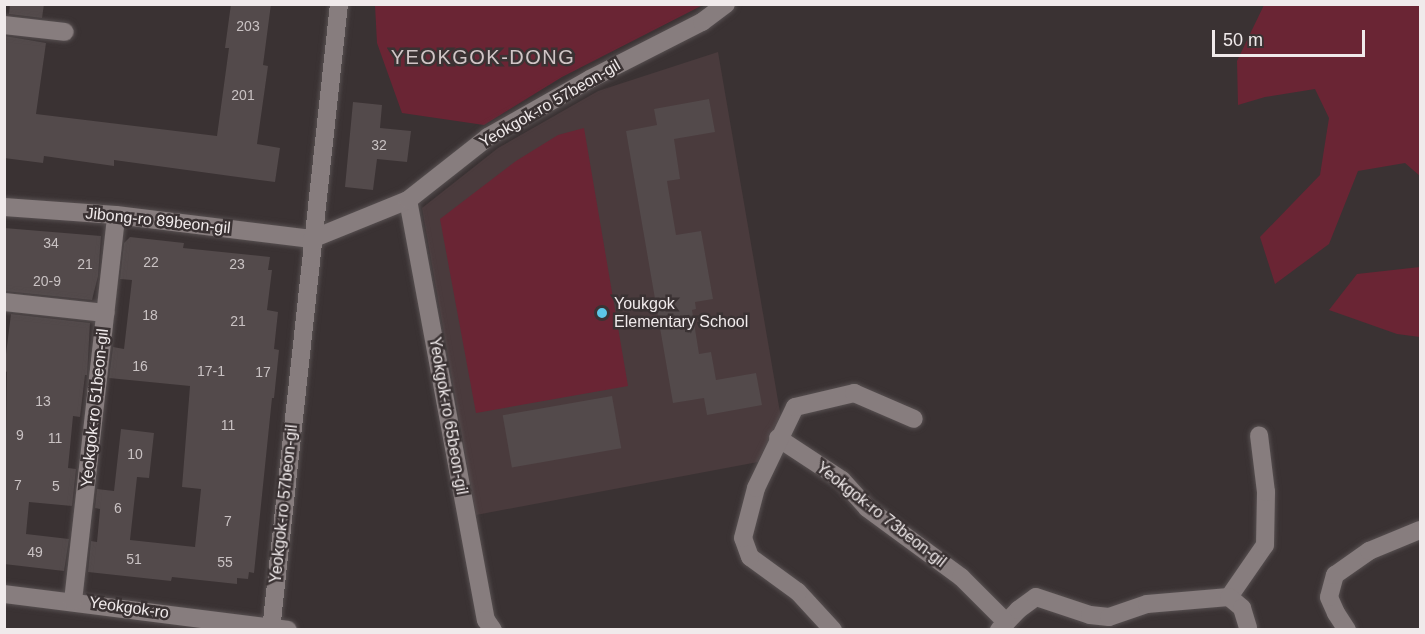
<!DOCTYPE html>
<style>
body{margin:0}
#map{position:relative;width:1425px;height:634px;overflow:hidden;background:#3a3233;font-family:Helvetica,sans-serif}
div>[style]{position:absolute}
.built>*{inset:0;background:#4a3b3d}
.green>*{inset:0;background:#6a2534}
.building>*{inset:0;background:#534a4b;transform-origin:0 0}
.roads{filter:drop-shadow(0 0 2px #575051) drop-shadow(0 0 2px #575051)}
.minor>*{height:18px;margin:-9px;padding:0 9px;transform-origin:9px;border-radius:9px;background:#877d7e}
.dots>*{width:16px;height:16px;translate:-50% -50%;box-sizing:border-box;border:3px solid #3a3233;border-radius:50%}
span{translate:-50% -50%;white-space:nowrap;text-align:center;line-height:1.15;-webkit-text-stroke:5px #3a3233;paint-order:stroke}
.number-label{font-size:14px;color:#c9c2c3}
.number-label span{-webkit-text-stroke-width:0}
.street-label{font-size:16px;color:#f0eaeb}
.poi-label{font-size:16px;color:#f0eaeb}
.left{translate:0 -50%;text-align:left}
.quarter-label{font-size:20px;color:#d0c5c6;letter-spacing:1.5px}
.frame{position:absolute;inset:0;border:6px solid #f0eaeb;pointer-events:none}
.scale{position:absolute;left:1212px;top:30px;width:153px;height:27px;box-sizing:border-box;border:3px solid #f0eaeb;border-top:0;padding-left:8px;font-size:18px;line-height:21px;white-space:nowrap;color:#f0eaeb;-webkit-text-stroke:4px #3a3233;paint-order:stroke}
</style>
<div id="map">
<div class="built">
<div style="clip-path:polygon(718px 52px,781px 418px,758px 462px,476px 515px,422px 208px,498px 148px,598px 91px)"></div>
</div>
<div class="green">
<div style="clip-path:polygon(375px 5px,375px 4px,703px 5px,562px 77px,484px 125px,402px 113px,377px 43px)"></div>
<div style="clip-path:polygon(1264px 5px,1420px 5px,1420px 176px,1405px 163px,1358px 171px,1329px 244px,1275px 284px,1260px 237px,1320px 175px,1329px 118px,1315px 89px,1265px 97px,1238px 105px,1237px 61px)"></div>
<div style="clip-path:polygon(584px 128px,628px 386px,476px 413px,440px 219px,516px 161px,558px 135px)"></div>
<div style="clip-path:polygon(1420px 267px,1420px 337px,1397px 334px,1329px 310px,1357px 274px)"></div>
</div>
<div class="building">
<div style="clip-path:polygon(10px 4px,44px 4px,42px 18px,9px 14px)"></div>
<div style="clip-path:polygon(231px 4px,271px 4px,263px 65px,268px 66px,257px 144px,280px 148px,275px 182px,114px 160px,114px 166px,44px 156px,43px 163px,4px 158px,5px 36px,46px 43px,36px 114px,217px 136px,229px 48px,225px 48px)"></div>
<div style="clip-path:polygon(709px 99px,715px 132px,674px 139px,680px 179px,667px 181px,676px 235px,701px 231px,713px 299px,695px 302px,696px 309px,692px 310px,699px 354px,711px 352px,716px 380px,756px 373px,762px 405px,707px 415px,704px 398px,673px 403px,626px 131px,657px 125px,654px 109px)"></div>
<div style="clip-path:polygon(353px 102px,382px 105px,380px 128px,411px 131px,407px 162px,377px 159px,373px 190px,345px 187px)"></div>
<div style="clip-path:polygon(4px 228px,101px 236px,98px 276px,92px 300px,4px 291px)"></div>
<div style="clip-path:polygon(130px 237px,184px 243px,183px 248px,270px 257px,268px 270px,272px 270px,267px 310px,278px 312px,274px 349px,279px 350px,274px 398px,272px 398px,254px 573px,249px 572px,248px 579px,237px 578px,237px 584px,172px 577px,171px 581px,88px 572px,91px 541px,97px 542px,100px 509px,95px 508px,97px 489px,114px 491px,121px 429px,154px 433px,149px 478px,137px 477px,130px 540px,195px 547px,201px 489px,182px 487px,190px 386px,109px 378px,113px 347px,124px 349px,132px 280px,120px 279px,124px 243px)"></div>
<div style="clip-path:polygon(11px 314px,90px 323px,87px 375px,85px 375px,80px 417px,73px 416px,68px 468px,76px 469px,72px 506px,29px 502px,26px 534px,69px 539px,64px 571px,4px 564px,7px 372px,4px 370px)"></div>
<div style="left:612px;top:396px;width:53px;height:111px;rotate:80deg"></div>
</div>
<div class="roads">
<div class="minor">
<div style="left:4px;top:25px;width:61px;rotate:6.5deg"></div>
<div style="left:408px;top:200px;width:427px;rotate:79.5deg"></div>
<div style="left:486px;top:620px;width:12px;rotate:55deg"></div>
<div style="left:4px;top:207px;width:112px;rotate:4.1deg"></div>
<div style="left:116px;top:215px;width:197px;rotate:7deg"></div>
<div style="left:312px;top:239px;width:104px;rotate:-22.1deg"></div>
<div style="left:408px;top:200px;width:102px;rotate:-38.2deg"></div>
<div style="left:488px;top:137px;width:117px;rotate:-29.6deg"></div>
<div style="left:590px;top:79px;width:126px;rotate:-27deg"></div>
<div style="left:702px;top:22px;width:30px;rotate:-37deg"></div>
<div style="left:4px;top:302px;width:102px;rotate:6.2deg"></div>
<div style="left:778px;top:438px;width:77px;rotate:33.3deg"></div>
<div style="left:842px;top:480px;width:38px;rotate:48deg"></div>
<div style="left:867px;top:508px;width:117px;rotate:36.3deg"></div>
<div style="left:961px;top:577px;width:64px;rotate:45deg"></div>
<div style="left:4px;top:594px;width:286px;rotate:7.2deg"></div>
<div style="left:1229px;top:597px;width:63px;rotate:-55.3deg"></div>
<div style="left:1265px;top:545px;width:53px;rotate:-88.9deg"></div>
<div style="left:1266px;top:492px;width:57px;rotate:-97deg"></div>
<div style="left:73px;top:601px;width:388px;rotate:-83.6deg"></div>
<div style="left:271px;top:630px;width:630px;rotate:-83.8deg"></div>
<div style="left:833px;top:630px;width:52px;rotate:-132.6deg"></div>
<div style="left:798px;top:592px;width:59px;rotate:-143.9deg"></div>
<div style="left:750px;top:557px;width:20px;rotate:-110deg"></div>
<div style="left:743px;top:538px;width:52px;rotate:-75.4deg"></div>
<div style="left:756px;top:488px;width:90px;rotate:-64.3deg"></div>
<div style="left:795px;top:407px;width:61px;rotate:-13.3deg"></div>
<div style="left:854px;top:393px;width:65px;rotate:23.4deg"></div>
<div style="left:999px;top:630px;width:28px;rotate:-46deg"></div>
<div style="left:1018px;top:610px;width:22px;rotate:-36deg"></div>
<div style="left:1036px;top:597px;width:57px;rotate:18.4deg"></div>
<div style="left:1090px;top:615px;width:19px;rotate:6deg"></div>
<div style="left:1109px;top:617px;width:40px;rotate:-18.9deg"></div>
<div style="left:1147px;top:604px;width:82px;rotate:-4.9deg"></div>
<div style="left:1229px;top:597px;width:17px;rotate:40deg"></div>
<div style="left:1242px;top:608px;width:21px;rotate:73deg"></div>
<div style="left:1347px;top:630px;width:20px;rotate:-123deg"></div>
<div style="left:1336px;top:613px;width:17px;rotate:-114deg"></div>
<div style="left:1329px;top:597px;width:23px;rotate:-75deg"></div>
<div style="left:1335px;top:575px;width:42px;rotate:-35.2deg"></div>
<div style="left:1369px;top:551px;width:55px;rotate:-22.4deg"></div>
</div>
</div>
<div class="dots">
<div style="left:602px;top:313px;background:#5cc7e7"></div>
</div>
<div class="number-label">
<span style="left:248px;top:26px">203</span>
<span style="left:243px;top:95px">201</span>
<span style="left:379px;top:145px">32</span>
<span style="left:51px;top:243px">34</span>
<span style="left:151px;top:262px">22</span>
<span style="left:85px;top:264px">21</span>
<span style="left:237px;top:264px">23</span>
<span style="left:47px;top:281px">20-9</span>
<span style="left:150px;top:315px">18</span>
<span style="left:238px;top:321px">21</span>
<span style="left:140px;top:366px">16</span>
<span style="left:211px;top:371px">17-1</span>
<span style="left:263px;top:372px">17</span>
<span style="left:43px;top:401px">13</span>
<span style="left:228px;top:425px">11</span>
<span style="left:20px;top:435px">9</span>
<span style="left:55px;top:438px">11</span>
<span style="left:135px;top:454px">10</span>
<span style="left:18px;top:485px">7</span>
<span style="left:56px;top:486px">5</span>
<span style="left:118px;top:508px">6</span>
<span style="left:228px;top:521px">7</span>
<span style="left:35px;top:552px">49</span>
<span style="left:134px;top:559px">51</span>
<span style="left:225px;top:562px">55</span>
</div>
<div class="street-label">
<span style="left:550px;top:104px;rotate:-30deg">Yeokgok-ro 57beon-gil</span>
<span style="left:158px;top:221px;rotate:6deg">Jibong-ro 89beon-gil</span>
<span style="left:95px;top:408px;rotate:-84deg">Yeokgok-ro 51beon-gil</span>
<span style="left:448px;top:416px;rotate:80deg">Yeokgok-ro 65beon-gil</span>
<span style="left:284px;top:504px;rotate:-84deg">Yeokgok-ro 57beon-gil</span>
<span style="left:881px;top:515px;rotate:38deg">Yeokgok-ro 73beon-gil</span>
<span style="left:129px;top:608px;rotate:8deg">Yeokgok-ro</span>
</div>
<div class="poi-label">
<span class="left" style="left:614px;top:313px">Youkgok<br>Elementary School</span>
</div>
<div class="quarter-label">
<span style="left:483px;top:57px">YEOKGOK-DONG</span>
</div>
<div class="frame"></div>
<div class="scale">50 m</div>
</div>
